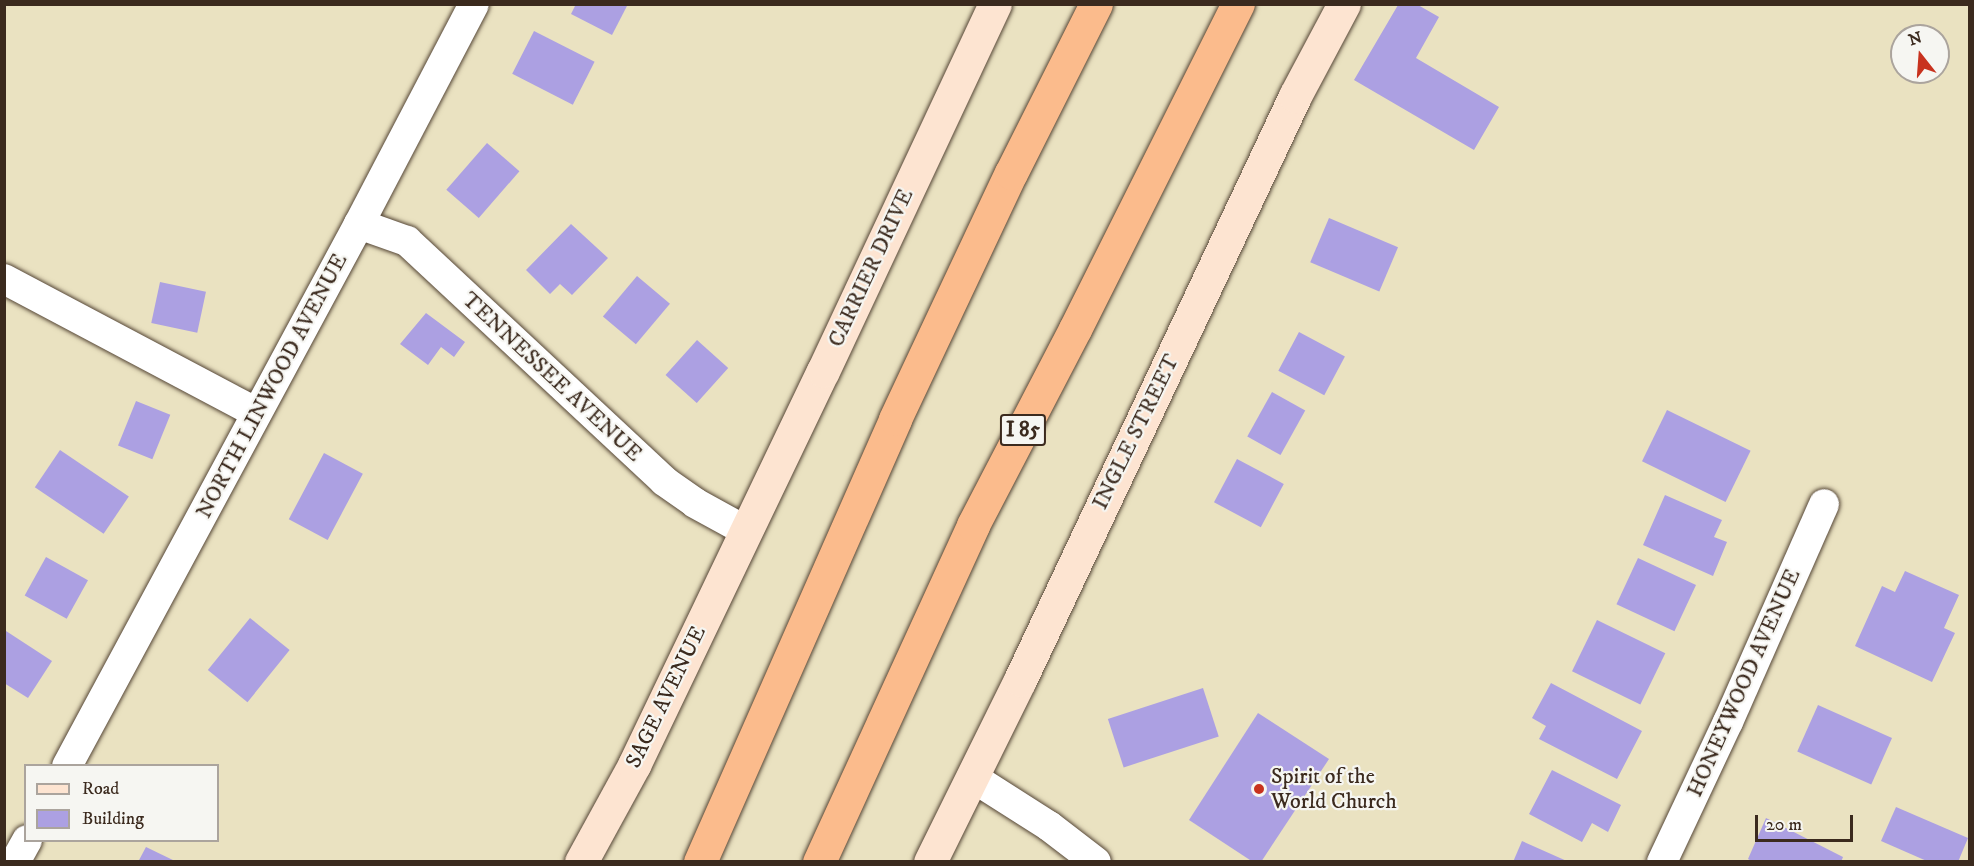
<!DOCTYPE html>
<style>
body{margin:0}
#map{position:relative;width:1974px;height:866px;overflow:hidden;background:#eae2c1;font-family:"IM FELL DW Pica",serif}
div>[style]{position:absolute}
.building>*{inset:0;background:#aca0e2;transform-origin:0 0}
.roads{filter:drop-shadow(0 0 2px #554636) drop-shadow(0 0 2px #554636)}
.street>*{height:30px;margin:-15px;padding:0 15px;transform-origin:15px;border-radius:15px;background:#fff}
.secondary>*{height:33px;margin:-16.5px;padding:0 16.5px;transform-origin:16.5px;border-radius:16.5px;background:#fde4d1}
.highway>*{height:33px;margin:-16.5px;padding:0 16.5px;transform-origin:16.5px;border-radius:16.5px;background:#fbbb8c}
.dots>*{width:16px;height:16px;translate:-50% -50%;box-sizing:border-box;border:3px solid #f6f6f2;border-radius:50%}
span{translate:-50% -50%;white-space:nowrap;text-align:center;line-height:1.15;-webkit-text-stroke:4.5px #f6f6f2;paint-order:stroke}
.shield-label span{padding:2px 4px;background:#f6f6f2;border:2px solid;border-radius:4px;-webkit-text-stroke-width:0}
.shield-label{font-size:21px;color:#3b2a1e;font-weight:700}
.street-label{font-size:22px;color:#3b2a1e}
.poi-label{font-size:22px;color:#3b2a1e}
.left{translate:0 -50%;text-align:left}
.frame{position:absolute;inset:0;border:6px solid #3b2a1e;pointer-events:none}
.legend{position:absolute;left:24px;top:764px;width:195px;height:78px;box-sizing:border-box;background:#f6f6f2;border:2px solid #aba49d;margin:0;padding:8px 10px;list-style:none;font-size:18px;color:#3b2a1e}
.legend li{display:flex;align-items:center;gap:12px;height:30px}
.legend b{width:30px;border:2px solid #aba49d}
.north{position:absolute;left:1890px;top:24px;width:60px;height:60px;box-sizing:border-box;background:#f6f6f2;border:2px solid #aba49d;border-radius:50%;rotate:343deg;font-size:16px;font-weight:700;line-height:24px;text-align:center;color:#3b2a1e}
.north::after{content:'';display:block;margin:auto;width:21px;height:27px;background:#c8321e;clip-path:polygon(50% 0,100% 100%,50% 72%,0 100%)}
.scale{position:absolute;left:1755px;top:815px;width:98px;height:27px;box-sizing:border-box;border:3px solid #3b2a1e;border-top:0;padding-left:8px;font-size:18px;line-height:21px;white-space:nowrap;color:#3b2a1e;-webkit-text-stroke:4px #f6f6f2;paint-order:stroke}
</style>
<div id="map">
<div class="building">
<div style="clip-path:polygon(576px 4px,628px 4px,612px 35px,571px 14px)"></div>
<div style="clip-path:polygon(1398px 5px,1418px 5px,1439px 17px,1416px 58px,1499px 107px,1474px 150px,1354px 80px)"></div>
<div style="left:534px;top:31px;width:68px;height:48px;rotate:27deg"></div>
<div style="left:487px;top:143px;width:43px;height:62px;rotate:41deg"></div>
<div style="left:1329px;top:218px;width:75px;height:48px;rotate:23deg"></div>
<div style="clip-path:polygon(571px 224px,608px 258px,572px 295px,560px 284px,550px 294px,526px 270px)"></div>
<div style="left:637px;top:276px;width:43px;height:53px;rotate:40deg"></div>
<div style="left:160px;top:282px;width:47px;height:42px;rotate:12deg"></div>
<div style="clip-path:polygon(426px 313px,465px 342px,454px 357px,441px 347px,428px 365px,400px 344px)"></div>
<div style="left:1299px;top:332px;width:52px;height:44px;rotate:28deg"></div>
<div style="left:697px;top:340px;width:42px;height:47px;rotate:42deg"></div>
<div style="left:1272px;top:392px;width:38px;height:51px;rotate:29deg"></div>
<div style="left:136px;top:401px;width:37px;height:48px;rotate:22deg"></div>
<div style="left:1667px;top:410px;width:93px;height:57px;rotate:26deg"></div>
<div style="left:60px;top:450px;width:83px;height:45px;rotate:34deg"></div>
<div style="left:324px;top:453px;width:44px;height:75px;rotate:28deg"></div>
<div style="left:1237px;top:459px;width:53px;height:49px;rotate:28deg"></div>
<div style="clip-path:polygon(1665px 495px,1722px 520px,1714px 537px,1727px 542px,1713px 576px,1643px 545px)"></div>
<div style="left:46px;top:557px;width:48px;height:44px;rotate:29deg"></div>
<div style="left:1638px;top:558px;width:64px;height:51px;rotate:25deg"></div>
<div style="clip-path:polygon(1905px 571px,1959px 595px,1944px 628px,1955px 633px,1932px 682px,1855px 646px,1882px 586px,1895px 592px)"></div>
<div style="left:250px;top:618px;width:51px;height:67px;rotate:39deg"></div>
<div style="left:1597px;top:620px;width:76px;height:57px;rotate:26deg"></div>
<div style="clip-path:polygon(6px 631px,52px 661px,28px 698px,4px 683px)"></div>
<div style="clip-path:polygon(1551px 683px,1642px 731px,1617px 779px,1539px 739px,1546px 726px,1532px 718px)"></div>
<div style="left:1203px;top:688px;width:51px;height:100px;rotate:72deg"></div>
<div style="left:1818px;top:705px;width:81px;height:51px;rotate:24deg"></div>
<div style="clip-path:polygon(1258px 713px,1329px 759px,1261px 862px,1253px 862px,1189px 820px)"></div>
<div style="clip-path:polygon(1552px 770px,1621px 805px,1608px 832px,1592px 823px,1582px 842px,1529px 814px)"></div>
<div style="clip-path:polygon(1896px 807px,1968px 838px,1958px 862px,1929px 862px,1881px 841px)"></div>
<div style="clip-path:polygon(1766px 818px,1843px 857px,1841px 862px,1753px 862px,1748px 859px)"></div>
<div style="clip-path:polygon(1522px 841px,1569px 862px,1513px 862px)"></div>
<div style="clip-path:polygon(146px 847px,177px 862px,138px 862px)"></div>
</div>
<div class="roads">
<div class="street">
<div style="left:359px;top:224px;width:51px;rotate:19.5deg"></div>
<div style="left:407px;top:241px;width:352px;rotate:43deg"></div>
<div style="left:664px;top:481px;width:38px;rotate:35deg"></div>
<div style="left:695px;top:503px;width:58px;rotate:28.8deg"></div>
<div style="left:4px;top:279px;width:286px;rotate:27.9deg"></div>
<div style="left:67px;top:766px;width:616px;rotate:-61.69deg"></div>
<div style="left:359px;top:224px;width:248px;rotate:-62.4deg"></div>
<div style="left:972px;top:777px;width:91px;rotate:32.5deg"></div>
<div style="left:1049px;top:826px;width:59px;rotate:37.5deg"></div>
<div style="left:15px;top:862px;width:25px;rotate:-61deg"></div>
<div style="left:1662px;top:862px;width:155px;rotate:-64.8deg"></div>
<div style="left:1728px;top:722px;width:238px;rotate:-66.2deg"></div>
</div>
<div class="secondary">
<div style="left:581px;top:862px;width:111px;rotate:-61.3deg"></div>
<div style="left:634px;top:765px;width:437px;rotate:-64.4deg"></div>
<div style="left:823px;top:371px;width:405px;rotate:-64.9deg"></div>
<div style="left:930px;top:862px;width:203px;rotate:-63.7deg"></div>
<div style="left:1020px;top:680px;width:646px;rotate:-64.78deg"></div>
<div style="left:1295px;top:96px;width:104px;rotate:-62deg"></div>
</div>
<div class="highway">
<div style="left:700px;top:862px;width:484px;rotate:-66.2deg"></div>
<div style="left:895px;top:419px;width:272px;rotate:-64.8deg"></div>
<div style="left:1011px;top:173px;width:189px;rotate:-63.3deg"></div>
<div style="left:819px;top:862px;width:371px;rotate:-65.4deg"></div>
<div style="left:973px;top:525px;width:221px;rotate:-62.5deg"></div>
<div style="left:1075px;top:329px;width:364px;rotate:-63.4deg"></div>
</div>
</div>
<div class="dots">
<div style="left:1259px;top:789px;background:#c8321e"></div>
</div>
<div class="shield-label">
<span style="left:1023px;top:430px">I 85</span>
</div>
<div class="street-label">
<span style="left:871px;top:268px;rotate:-65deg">CARRIER DRIVE</span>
<span style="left:552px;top:377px;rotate:43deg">TENNESSEE AVENUE</span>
<span style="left:272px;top:386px;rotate:-62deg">NORTH LINWOOD AVENUE</span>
<span style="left:1136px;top:432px;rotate:-64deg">INGLE STREET</span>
<span style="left:1744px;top:683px;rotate:-66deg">HONEYWOOD AVENUE</span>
<span style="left:666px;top:697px;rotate:-64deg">SAGE AVENUE</span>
</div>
<div class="poi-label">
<span class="left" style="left:1271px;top:789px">Spirit of the<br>World Church</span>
</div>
<div class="frame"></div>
<ul class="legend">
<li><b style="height:8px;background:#fde4d1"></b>Road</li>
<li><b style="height:16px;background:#aca0e2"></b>Building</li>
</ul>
<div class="north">N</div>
<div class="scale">20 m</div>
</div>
